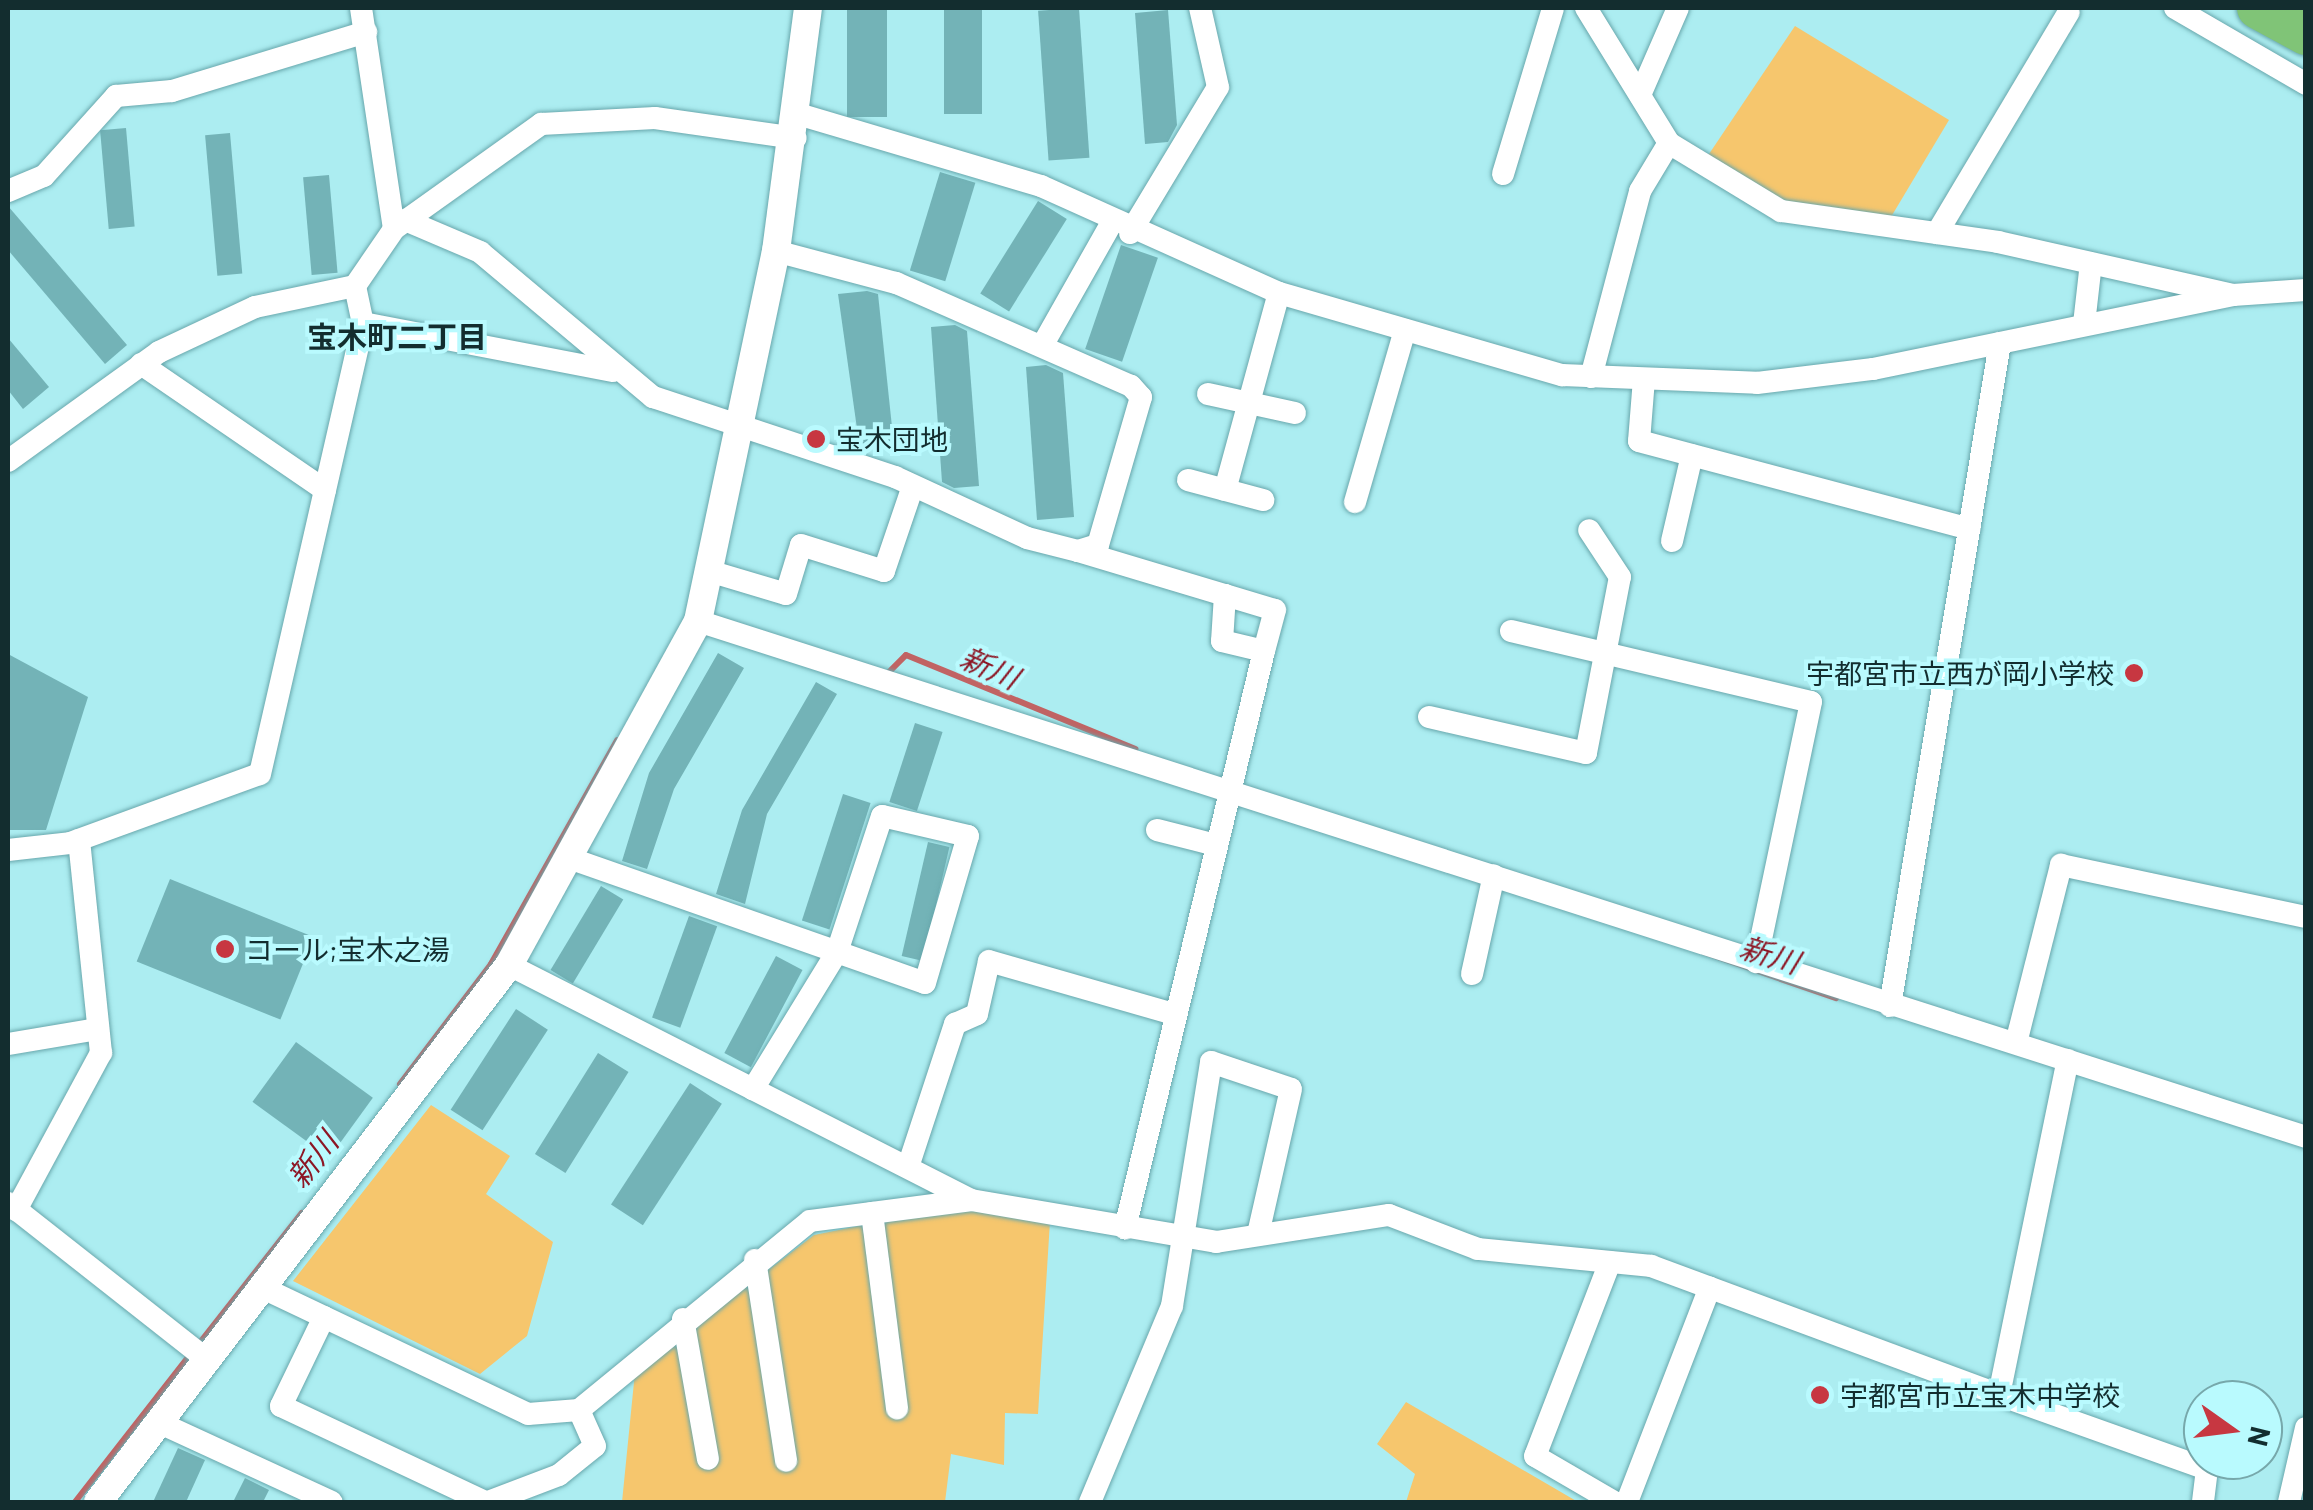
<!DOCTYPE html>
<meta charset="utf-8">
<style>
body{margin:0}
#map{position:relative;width:2313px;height:1510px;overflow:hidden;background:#acedf1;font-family:Barlow,"Noto Sans JP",sans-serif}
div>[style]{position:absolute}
.green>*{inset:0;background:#f6c66d}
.stream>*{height:6px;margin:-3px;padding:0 3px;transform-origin:3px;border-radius:3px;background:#c16363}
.building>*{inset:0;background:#73b3b7;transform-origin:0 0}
.roads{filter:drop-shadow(0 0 2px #68a7ac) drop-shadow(0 0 2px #68a7ac)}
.minor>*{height:22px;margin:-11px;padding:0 11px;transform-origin:11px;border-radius:11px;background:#fff}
.tertiary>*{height:28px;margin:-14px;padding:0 14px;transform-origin:14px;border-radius:14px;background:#fff}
.motorway>*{height:42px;margin:-21px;padding:0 21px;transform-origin:21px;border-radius:21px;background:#80c477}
.dots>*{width:28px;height:28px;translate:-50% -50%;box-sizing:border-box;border:5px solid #b9fafe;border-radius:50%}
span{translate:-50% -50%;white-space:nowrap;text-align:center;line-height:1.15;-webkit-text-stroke:8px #b9fafe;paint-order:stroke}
.poi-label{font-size:28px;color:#132d2f}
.left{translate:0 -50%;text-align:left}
.right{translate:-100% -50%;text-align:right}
.neighbourhood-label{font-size:30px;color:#132d2f;font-weight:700}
.water-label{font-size:30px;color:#8d1725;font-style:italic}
.frame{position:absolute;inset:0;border:10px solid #132d2f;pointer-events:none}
.north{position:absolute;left:2183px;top:1380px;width:100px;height:100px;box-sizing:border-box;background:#b9fafe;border:2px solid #77a8ab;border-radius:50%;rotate:104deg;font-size:28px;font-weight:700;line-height:40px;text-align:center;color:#132d2f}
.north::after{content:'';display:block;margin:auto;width:35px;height:45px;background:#c73741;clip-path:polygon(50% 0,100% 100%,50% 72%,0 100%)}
</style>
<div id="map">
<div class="green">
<div style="clip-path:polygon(1795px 26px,1949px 120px,1888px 222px,1788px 205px,1707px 157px)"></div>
<div style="clip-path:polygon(431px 1105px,510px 1156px,486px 1194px,553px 1242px,527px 1336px,480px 1374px,293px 1281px)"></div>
<div style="clip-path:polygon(962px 1205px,1050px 1221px,1038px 1414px,1005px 1413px,1004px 1465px,951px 1454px,945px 1502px,622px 1502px,635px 1372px,814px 1235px)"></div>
<div style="clip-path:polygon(1406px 1402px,1578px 1502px,1406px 1502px,1415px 1474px,1377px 1444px)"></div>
</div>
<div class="stream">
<div style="left:886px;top:675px;width:28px;rotate:-45deg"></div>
<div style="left:906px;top:655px;width:248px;rotate:22.3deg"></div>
<div style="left:1703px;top:952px;width:141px;rotate:19.1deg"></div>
<div style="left:400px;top:1084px;width:151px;rotate:-52.8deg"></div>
<div style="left:491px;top:964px;width:257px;rotate:-60.6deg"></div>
<div style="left:198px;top:1345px;width:168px;rotate:-51.8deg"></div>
<div style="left:75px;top:1502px;width:187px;rotate:-52deg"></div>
</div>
<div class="building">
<div style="left:847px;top:8px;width:40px;height:109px"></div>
<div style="left:944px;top:8px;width:38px;height:106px"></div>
<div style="left:1079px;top:8px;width:150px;height:41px;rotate:86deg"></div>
<div style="clip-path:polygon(1168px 10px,1177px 125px,1168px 142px,1145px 144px,1135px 13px)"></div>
<div style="left:126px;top:128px;width:99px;height:26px;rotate:85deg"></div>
<div style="left:230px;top:133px;width:141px;height:25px;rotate:85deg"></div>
<div style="left:940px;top:172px;width:37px;height:103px;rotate:17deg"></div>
<div style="left:329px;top:175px;width:98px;height:26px;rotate:85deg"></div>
<div style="left:1038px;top:201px;width:34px;height:109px;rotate:32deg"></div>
<div style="clip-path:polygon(8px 206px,127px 345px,105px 364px,8px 250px)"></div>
<div style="left:1121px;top:245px;width:39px;height:110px;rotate:19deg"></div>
<div style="clip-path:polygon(867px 291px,878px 294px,894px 446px,860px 450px,838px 294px)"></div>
<div style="clip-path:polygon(955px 325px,967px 331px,979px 486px,954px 488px,942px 482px,931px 327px)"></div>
<div style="clip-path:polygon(8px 338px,49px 387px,23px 409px,8px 390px)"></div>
<div style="clip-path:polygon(1046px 365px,1063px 373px,1074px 517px,1037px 520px,1026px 367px)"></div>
<div style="clip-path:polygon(718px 653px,744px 668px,674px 789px,647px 869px,622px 861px,649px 773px)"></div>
<div style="clip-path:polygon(8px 654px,88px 697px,46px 830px,8px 830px)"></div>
<div style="clip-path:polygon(816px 682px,837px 694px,767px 814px,745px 904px,716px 894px,742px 810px)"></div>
<div style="left:915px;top:723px;width:29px;height:83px;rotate:18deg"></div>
<div style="left:843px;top:794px;width:29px;height:133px;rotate:18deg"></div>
<div style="left:928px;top:842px;width:22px;height:117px;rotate:13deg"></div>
<div style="left:170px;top:879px;width:155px;height:89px;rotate:22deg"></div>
<div style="left:601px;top:886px;width:26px;height:98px;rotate:31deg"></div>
<div style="left:689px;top:916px;width:30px;height:108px;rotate:20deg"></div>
<div style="left:776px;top:956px;width:30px;height:110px;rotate:28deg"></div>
<div style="left:516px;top:1009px;width:38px;height:120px;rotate:33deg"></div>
<div style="left:296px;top:1042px;width:95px;height:74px;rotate:36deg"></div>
<div style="left:598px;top:1053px;width:36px;height:119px;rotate:32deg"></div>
<div style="left:690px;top:1083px;width:38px;height:145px;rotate:33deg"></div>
<div style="clip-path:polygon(178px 1448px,205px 1460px,186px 1502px,153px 1502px)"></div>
<div style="clip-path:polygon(245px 1478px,269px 1490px,263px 1502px,233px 1502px)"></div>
</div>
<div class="roads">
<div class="minor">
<div style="left:361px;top:8px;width:223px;rotate:81.5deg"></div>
<div style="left:1586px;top:8px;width:158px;rotate:58.4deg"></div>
<div style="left:1669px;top:143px;width:131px;rotate:31.3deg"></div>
<div style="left:1781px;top:211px;width:219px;rotate:8.1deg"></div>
<div style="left:1998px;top:242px;width:241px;rotate:12.7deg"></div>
<div style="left:2233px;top:295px;width:73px;rotate:-3.9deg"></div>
<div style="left:2175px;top:8px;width:151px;rotate:30.1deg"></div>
<div style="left:1640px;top:95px;width:95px;rotate:-66.4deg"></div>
<div style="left:798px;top:114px;width:253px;rotate:16.5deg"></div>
<div style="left:1041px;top:186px;width:261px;rotate:24.2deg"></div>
<div style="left:1279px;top:293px;width:295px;rotate:16.2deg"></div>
<div style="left:1562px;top:375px;width:195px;rotate:2.3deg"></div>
<div style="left:1757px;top:383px;width:117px;rotate:-6.9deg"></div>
<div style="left:1873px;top:369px;width:368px;rotate:-11.6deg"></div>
<div style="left:1503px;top:174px;width:173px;rotate:-73.2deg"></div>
<div style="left:8px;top:191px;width:39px;rotate:-23deg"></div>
<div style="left:44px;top:176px;width:108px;rotate:-48deg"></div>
<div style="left:116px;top:96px;width:56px;rotate:-5.1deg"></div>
<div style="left:172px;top:91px;width:203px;rotate:-16.9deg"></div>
<div style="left:405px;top:220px;width:82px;rotate:23.1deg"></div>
<div style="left:480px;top:252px;width:226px;rotate:40deg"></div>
<div style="left:653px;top:397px;width:255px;rotate:18.3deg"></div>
<div style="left:895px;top:477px;width:145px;rotate:24.8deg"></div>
<div style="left:1027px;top:538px;width:53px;rotate:14.3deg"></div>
<div style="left:1078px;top:551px;width:21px;rotate:-17deg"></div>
<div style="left:1098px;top:545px;width:154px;rotate:-73.8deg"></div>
<div style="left:1141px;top:397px;width:15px;rotate:-132deg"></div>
<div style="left:1131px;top:386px;width:257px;rotate:-156.3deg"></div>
<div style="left:896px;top:283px;width:124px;rotate:-165.1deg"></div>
<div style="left:1130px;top:233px;width:170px;rotate:-58.9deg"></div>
<div style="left:1218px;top:87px;width:81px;rotate:-102.8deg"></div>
<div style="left:1937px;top:233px;width:257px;rotate:-59.2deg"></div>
<div style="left:355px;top:286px;width:38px;rotate:78deg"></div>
<div style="left:363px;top:323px;width:254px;rotate:10.9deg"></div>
<div style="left:2084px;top:324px;width:61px;rotate:-83.5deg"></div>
<div style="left:1042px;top:346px;width:140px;rotate:-60.5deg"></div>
<div style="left:141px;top:364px;width:223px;rotate:34.4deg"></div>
<div style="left:1591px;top:377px;width:192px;rotate:-75.2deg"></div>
<div style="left:1640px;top:191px;width:56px;rotate:-58.9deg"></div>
<div style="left:1644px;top:379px;width:62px;rotate:94.6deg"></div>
<div style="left:1639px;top:441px;width:342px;rotate:14.9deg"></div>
<div style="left:1208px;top:394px;width:89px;rotate:12.3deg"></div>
<div style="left:8px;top:461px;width:186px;rotate:-35.8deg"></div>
<div style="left:159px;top:352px;width:106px;rotate:-25.1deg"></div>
<div style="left:255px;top:307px;width:102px;rotate:-11.9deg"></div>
<div style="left:355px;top:286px;width:69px;rotate:-55.6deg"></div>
<div style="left:394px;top:229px;width:181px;rotate:-35.5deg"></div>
<div style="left:541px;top:124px;width:114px;rotate:-3deg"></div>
<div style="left:655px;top:118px;width:142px;rotate:8.1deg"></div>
<div style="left:1188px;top:480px;width:78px;rotate:14.9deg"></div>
<div style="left:1225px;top:490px;width:204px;rotate:-74.7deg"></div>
<div style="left:1355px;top:502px;width:179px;rotate:-73.8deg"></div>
<div style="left:1672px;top:541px;width:88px;rotate:-76.9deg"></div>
<div style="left:1078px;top:551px;width:153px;rotate:16.7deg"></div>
<div style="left:1225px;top:595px;width:46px;rotate:93.7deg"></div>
<div style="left:1222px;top:641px;width:43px;rotate:13.4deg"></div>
<div style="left:1264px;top:651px;width:594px;rotate:103.54deg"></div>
<div style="left:709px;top:571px;width:80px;rotate:16.6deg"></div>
<div style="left:786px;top:594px;width:51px;rotate:-73deg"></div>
<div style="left:801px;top:545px;width:87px;rotate:17.4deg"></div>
<div style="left:884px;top:571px;width:90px;rotate:-71.2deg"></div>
<div style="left:1225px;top:595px;width:52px;rotate:16.7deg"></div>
<div style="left:1275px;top:610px;width:42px;rotate:105deg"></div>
<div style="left:698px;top:621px;width:1689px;rotate:17.79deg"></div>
<div style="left:1511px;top:631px;width:308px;rotate:13.3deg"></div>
<div style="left:1811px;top:702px;width:266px;rotate:101.9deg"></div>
<div style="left:1429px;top:717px;width:161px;rotate:12.9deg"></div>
<div style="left:1586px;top:753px;width:179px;rotate:-79.1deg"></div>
<div style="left:1620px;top:577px;width:56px;rotate:-123.4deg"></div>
<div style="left:1157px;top:830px;width:57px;rotate:14.3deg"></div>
<div style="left:8px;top:850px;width:62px;rotate:-6.4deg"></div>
<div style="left:70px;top:843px;width:202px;rotate:-20deg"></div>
<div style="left:260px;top:774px;width:463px;rotate:-77.1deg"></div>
<div style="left:569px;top:858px;width:284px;rotate:19.3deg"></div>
<div style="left:837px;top:952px;width:93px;rotate:19.4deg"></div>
<div style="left:925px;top:983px;width:153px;rotate:-73.7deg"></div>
<div style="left:968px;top:836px;width:88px;rotate:-166.9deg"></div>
<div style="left:882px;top:816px;width:143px;rotate:108.3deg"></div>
<div style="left:837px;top:952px;width:161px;rotate:121.5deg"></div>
<div style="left:509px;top:965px;width:518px;rotate:26.96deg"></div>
<div style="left:971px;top:1200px;width:249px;rotate:9.7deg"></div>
<div style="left:1216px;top:1242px;width:175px;rotate:-8.9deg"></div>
<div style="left:1389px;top:1215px;width:95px;rotate:20.9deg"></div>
<div style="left:1478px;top:1249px;width:174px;rotate:5.6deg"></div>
<div style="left:1651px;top:1266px;width:371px;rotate:20.3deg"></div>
<div style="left:1999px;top:1395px;width:342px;rotate:-78.4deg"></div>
<div style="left:1472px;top:974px;width:101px;rotate:-77.5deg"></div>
<div style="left:1890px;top:1006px;width:672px;rotate:-80.58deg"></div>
<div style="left:2016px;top:1043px;width:184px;rotate:-75.8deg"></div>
<div style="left:2061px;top:865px;width:250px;rotate:12deg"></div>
<div style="left:8px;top:1044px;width:91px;rotate:-9.5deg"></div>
<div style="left:908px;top:1167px;width:151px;rotate:-71.8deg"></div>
<div style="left:955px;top:1024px;width:24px;rotate:-24deg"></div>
<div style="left:977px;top:1014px;width:54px;rotate:-77.2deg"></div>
<div style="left:989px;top:961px;width:192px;rotate:16deg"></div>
<div style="left:8px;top:1203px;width:256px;rotate:38.2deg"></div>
<div style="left:16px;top:1210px;width:179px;rotate:-61.6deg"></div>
<div style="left:101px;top:1053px;width:214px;rotate:-95.9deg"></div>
<div style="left:872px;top:1213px;width:197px;rotate:82.7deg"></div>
<div style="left:755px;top:1260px;width:203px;rotate:81.2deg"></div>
<div style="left:1610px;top:1262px;width:208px;rotate:111.1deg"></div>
<div style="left:1535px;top:1456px;width:91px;rotate:30.2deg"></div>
<div style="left:265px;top:1289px;width:291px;rotate:25.4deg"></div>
<div style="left:528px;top:1414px;width:51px;rotate:-4.5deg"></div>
<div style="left:579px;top:1410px;width:298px;rotate:-39.3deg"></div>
<div style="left:810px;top:1221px;width:162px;rotate:-7.4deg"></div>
<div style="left:324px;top:1317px;width:99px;rotate:115.8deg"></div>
<div style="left:281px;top:1406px;width:225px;rotate:25.2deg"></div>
<div style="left:683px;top:1319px;width:142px;rotate:79.9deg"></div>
<div style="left:1999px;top:1395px;width:221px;rotate:19.6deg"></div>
<div style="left:2207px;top:1469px;width:33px;rotate:97deg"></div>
<div style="left:160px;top:1423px;width:189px;rotate:24.7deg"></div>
<div style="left:488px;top:1502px;width:76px;rotate:-20.8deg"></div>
<div style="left:559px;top:1475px;width:46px;rotate:-38.9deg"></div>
<div style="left:595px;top:1446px;width:39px;rotate:-114deg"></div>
<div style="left:1090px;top:1502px;width:212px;rotate:-67.3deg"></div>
<div style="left:1172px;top:1306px;width:247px;rotate:-80.9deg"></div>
<div style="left:1211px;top:1062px;width:84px;rotate:18.6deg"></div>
<div style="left:1291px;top:1089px;width:149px;rotate:102.8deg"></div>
<div style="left:1627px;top:1502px;width:230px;rotate:-68.9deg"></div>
<div style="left:2289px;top:1502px;width:76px;rotate:-77.1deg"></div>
</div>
<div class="tertiary">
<div style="left:98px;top:1502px;width:676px;rotate:-52.57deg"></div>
<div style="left:509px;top:965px;width:393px;rotate:-61.2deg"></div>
<div style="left:698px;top:621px;width:378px;rotate:-78.1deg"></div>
<div style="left:776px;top:251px;width:245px;rotate:-82.5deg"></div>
</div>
<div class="motorway">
<div style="left:2258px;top:8px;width:55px;rotate:28.4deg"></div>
</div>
</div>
<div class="dots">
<div style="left:816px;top:439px;background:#c73741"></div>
<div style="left:2134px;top:673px;background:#c73741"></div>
<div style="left:225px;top:949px;background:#c73741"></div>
<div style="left:1820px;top:1395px;background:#c73741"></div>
</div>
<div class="poi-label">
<span class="left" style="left:836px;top:439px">宝木団地</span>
<span class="right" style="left:2114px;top:673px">宇都宮市立西が岡小学校</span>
<span class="left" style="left:245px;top:949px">コール;宝木之湯</span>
<span class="left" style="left:1840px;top:1395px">宇都宮市立宝木中学校</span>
</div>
<div class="neighbourhood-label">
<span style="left:397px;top:336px">宝木町二丁目</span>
</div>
<div class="water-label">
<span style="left:990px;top:667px;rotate:24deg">新川</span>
<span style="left:1770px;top:954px;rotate:17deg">新川</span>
<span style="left:312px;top:1159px;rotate:-52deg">新川</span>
</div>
<div class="frame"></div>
<div class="north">N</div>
</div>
